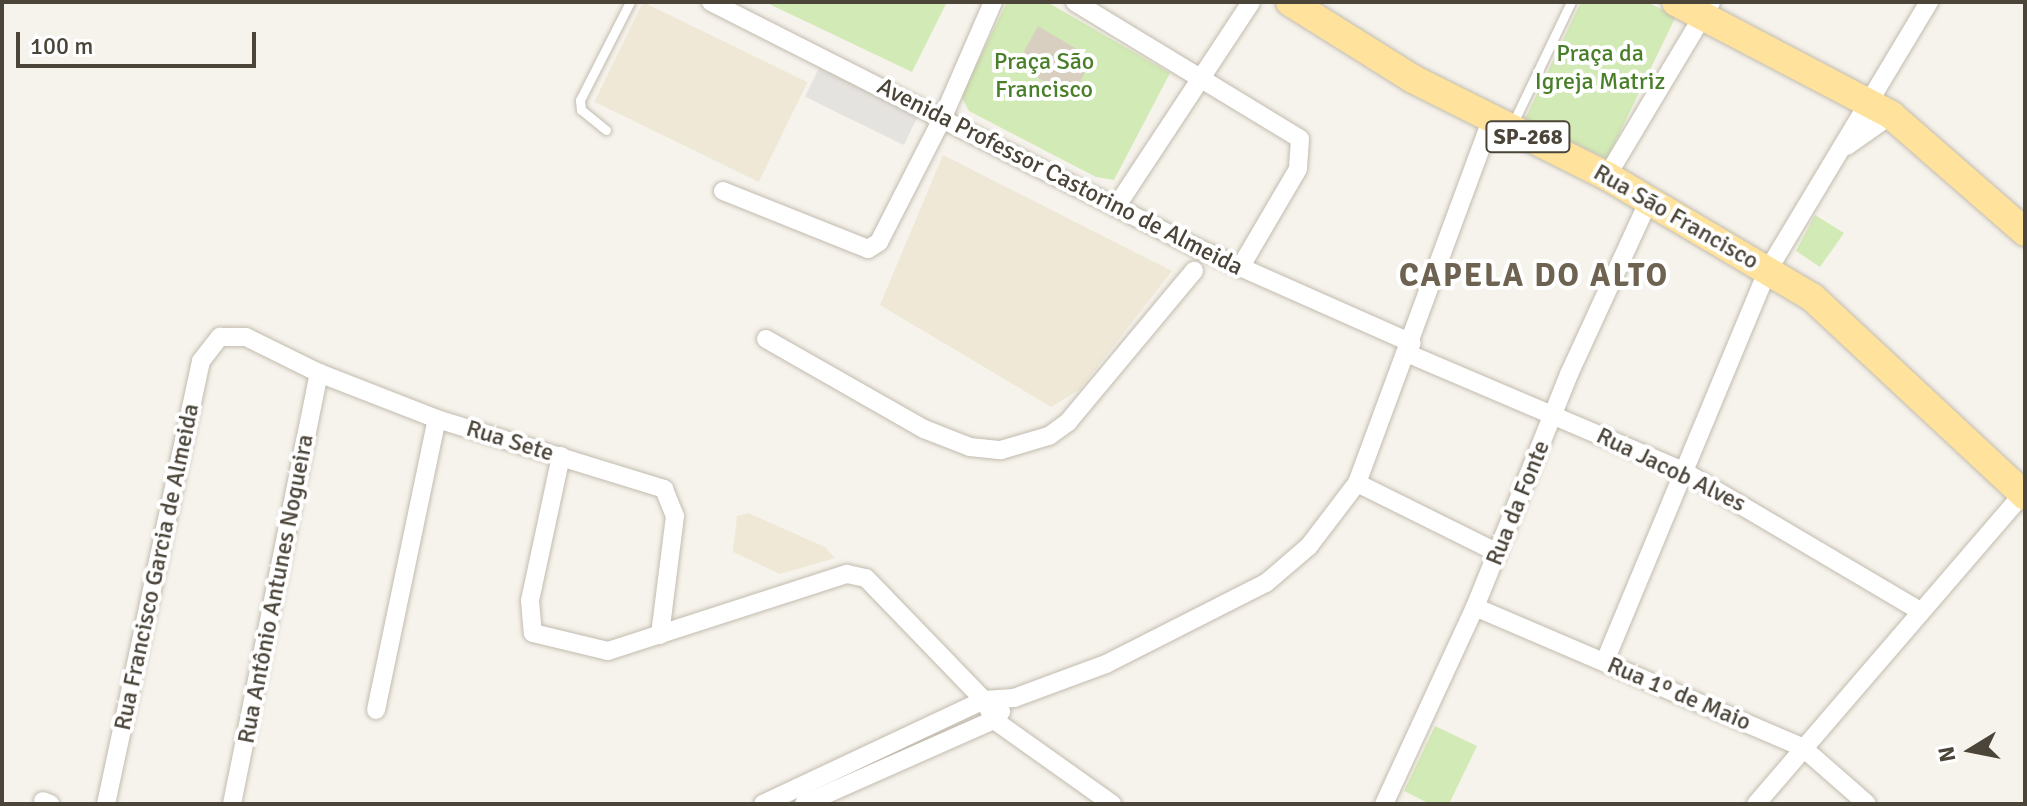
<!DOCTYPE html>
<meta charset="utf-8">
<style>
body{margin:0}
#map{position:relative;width:2027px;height:806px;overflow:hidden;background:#f6f3ec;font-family:Signika,sans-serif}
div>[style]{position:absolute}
.education>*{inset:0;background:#efe8d6;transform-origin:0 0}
.green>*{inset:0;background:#d2eab5}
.parking>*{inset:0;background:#e5e3e0;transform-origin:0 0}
.building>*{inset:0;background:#d8cfc1}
.roads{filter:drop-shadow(0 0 2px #c2bbae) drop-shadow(0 0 2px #c2bbae)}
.service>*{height:9px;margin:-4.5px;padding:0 4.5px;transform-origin:4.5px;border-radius:4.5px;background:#fff}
.minor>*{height:18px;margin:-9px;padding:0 9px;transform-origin:9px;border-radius:9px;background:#fff}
.primary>*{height:28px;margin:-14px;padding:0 14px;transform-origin:14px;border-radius:14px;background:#ffe39c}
span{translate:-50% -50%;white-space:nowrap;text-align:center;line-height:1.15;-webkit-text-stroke:8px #fff;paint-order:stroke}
.shield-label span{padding:2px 6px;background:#fff;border:2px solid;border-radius:6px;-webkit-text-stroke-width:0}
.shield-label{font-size:22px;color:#4b4439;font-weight:700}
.park-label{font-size:24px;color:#4a7f2a}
.street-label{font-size:24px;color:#4b4439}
.district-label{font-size:32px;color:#6e6250;font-weight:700;letter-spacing:2px}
.frame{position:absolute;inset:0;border:4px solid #4b4439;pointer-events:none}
.north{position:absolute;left:1931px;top:710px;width:80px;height:80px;-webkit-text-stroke:6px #fff;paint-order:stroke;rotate:260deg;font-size:22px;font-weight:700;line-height:32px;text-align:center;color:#4b4439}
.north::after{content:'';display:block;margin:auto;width:28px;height:36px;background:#4b4439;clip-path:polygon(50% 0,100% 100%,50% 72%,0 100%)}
.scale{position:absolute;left:16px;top:32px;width:240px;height:36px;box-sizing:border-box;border:4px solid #4b4439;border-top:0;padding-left:10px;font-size:24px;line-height:28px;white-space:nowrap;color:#4b4439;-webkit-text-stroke:6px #fff;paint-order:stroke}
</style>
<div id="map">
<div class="education">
<div style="left:643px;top:2px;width:183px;height:111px;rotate:26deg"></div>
<div style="clip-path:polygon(943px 155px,1172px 271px,1080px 389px,1051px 407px,880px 305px)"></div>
<div style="clip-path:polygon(748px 513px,825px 547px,835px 558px,780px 574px,733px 552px,737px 516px)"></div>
</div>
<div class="green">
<div style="clip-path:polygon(765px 2px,947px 2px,912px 72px)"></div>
<div style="clip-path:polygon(1007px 2px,1047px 2px,1170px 73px,1114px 180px,1096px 177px,969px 111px,961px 96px)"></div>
<div style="clip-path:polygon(1581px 2px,1647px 2px,1676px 16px,1607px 159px,1525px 119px)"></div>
<div style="clip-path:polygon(1815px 215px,1844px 233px,1820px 267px,1796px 251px)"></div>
<div style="clip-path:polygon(1435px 726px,1477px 746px,1449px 804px,1430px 804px,1404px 791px)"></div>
</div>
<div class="parking">
<div style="left:819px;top:68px;width:110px;height:32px;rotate:26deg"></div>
</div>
<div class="building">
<div style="clip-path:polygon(1038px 26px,1082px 52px,1078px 61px,1088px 66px,1073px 97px,1016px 66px)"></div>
</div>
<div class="roads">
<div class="service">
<div style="left:1512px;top:125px;width:136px;rotate:-64.4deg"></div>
<div style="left:606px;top:130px;width:32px;rotate:-141deg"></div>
<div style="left:581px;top:110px;width:10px;rotate:-96deg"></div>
<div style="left:580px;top:100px;width:110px;rotate:-63deg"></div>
</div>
<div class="minor">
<div style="left:711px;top:2px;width:542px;rotate:26.85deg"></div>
<div style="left:1195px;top:247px;width:237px;rotate:23.9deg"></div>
<div style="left:1075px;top:2px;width:263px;rotate:31.3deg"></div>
<div style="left:1300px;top:139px;width:30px;rotate:94deg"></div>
<div style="left:1298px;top:169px;width:115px;rotate:120.4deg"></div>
<div style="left:1847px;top:146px;width:54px;rotate:-35.2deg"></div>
<div style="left:1607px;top:176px;width:203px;rotate:-59.1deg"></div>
<div style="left:723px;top:191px;width:156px;rotate:21.8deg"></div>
<div style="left:868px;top:249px;width:13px;rotate:-32deg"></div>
<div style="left:879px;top:242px;width:140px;rotate:-62.9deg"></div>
<div style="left:943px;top:117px;width:125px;rotate:-66.5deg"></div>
<div style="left:1116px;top:207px;width:245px;rotate:-56.6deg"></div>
<div style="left:766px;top:339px;width:182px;rotate:29.7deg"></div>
<div style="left:924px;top:429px;width:49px;rotate:21.4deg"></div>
<div style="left:970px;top:447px;width:31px;rotate:6deg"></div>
<div style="left:1001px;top:450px;width:50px;rotate:-16.3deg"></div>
<div style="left:1049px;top:436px;width:24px;rotate:-36deg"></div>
<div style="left:1068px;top:422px;width:197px;rotate:-50.2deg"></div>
<div style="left:1409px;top:354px;width:300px;rotate:23.1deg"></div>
<div style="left:1685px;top:472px;width:273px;rotate:30.6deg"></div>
<div style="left:561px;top:456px;width:148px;rotate:102.1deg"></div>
<div style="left:530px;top:601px;width:32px;rotate:85deg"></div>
<div style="left:533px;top:633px;width:77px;rotate:13.5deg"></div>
<div style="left:608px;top:651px;width:251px;rotate:-17.9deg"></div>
<div style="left:847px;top:574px;width:19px;rotate:12deg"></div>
<div style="left:866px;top:578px;width:170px;rotate:46deg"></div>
<div style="left:984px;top:700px;width:22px;rotate:63deg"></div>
<div style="left:994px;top:720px;width:145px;rotate:35.4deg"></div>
<div style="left:1357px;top:483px;width:157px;rotate:26.4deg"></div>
<div style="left:1475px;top:607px;width:356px;rotate:23.2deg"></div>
<div style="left:1802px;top:747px;width:86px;rotate:41.2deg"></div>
<div style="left:1605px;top:661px;width:424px;rotate:-67.4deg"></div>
<div style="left:1768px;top:270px;width:313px;rotate:-59deg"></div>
<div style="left:376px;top:710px;width:297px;rotate:-78.2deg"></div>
<div style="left:43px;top:801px;width:8px;rotate:23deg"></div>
<div style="left:106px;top:804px;width:453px;rotate:-77.9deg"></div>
<div style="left:201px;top:361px;width:31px;rotate:-52deg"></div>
<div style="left:220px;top:337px;width:26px"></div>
<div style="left:246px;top:337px;width:81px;rotate:26.3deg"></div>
<div style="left:319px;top:373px;width:127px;rotate:21.3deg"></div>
<div style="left:437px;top:419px;width:238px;rotate:17.1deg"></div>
<div style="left:664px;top:489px;width:29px;rotate:68deg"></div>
<div style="left:675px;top:516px;width:120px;rotate:97.2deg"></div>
<div style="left:232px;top:804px;width:440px;rotate:-78.6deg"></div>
<div style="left:763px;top:804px;width:244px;rotate:-25.2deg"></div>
<div style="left:984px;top:700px;width:30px;rotate:-4deg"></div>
<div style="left:1014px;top:698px;width:98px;rotate:-20.3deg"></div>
<div style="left:1106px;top:664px;width:179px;rotate:-26.9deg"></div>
<div style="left:1266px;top:583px;width:57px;rotate:-40.7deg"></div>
<div style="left:1309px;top:546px;width:79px;rotate:-52.7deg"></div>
<div style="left:1357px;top:483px;width:389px;rotate:-69.7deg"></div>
<div style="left:804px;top:804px;width:208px;rotate:-23.9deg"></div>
<div style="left:994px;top:720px;width:11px;rotate:-49deg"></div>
<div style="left:1384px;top:804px;width:217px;rotate:-65.2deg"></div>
<div style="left:1475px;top:607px;width:251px;rotate:-68deg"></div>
<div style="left:1569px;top:374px;width:192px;rotate:-65.3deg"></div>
<div style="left:1756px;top:804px;width:413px;rotate:-49.3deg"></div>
</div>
<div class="primary">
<div style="left:1290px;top:2px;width:145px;rotate:32deg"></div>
<div style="left:1413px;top:79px;width:217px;rotate:26.6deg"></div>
<div style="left:1607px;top:176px;width:239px;rotate:30.6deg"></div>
<div style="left:1813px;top:298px;width:290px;rotate:43deg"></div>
<div style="left:1676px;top:2px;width:243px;rotate:27.7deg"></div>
<div style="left:1891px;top:115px;width:178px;rotate:41.1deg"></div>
</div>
</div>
<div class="shield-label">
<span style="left:1528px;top:137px">SP-268</span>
</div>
<div class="park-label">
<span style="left:1600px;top:68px">Praça da<br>Igreja Matriz</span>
<span style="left:1044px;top:76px">Praça São<br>Francisco</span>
</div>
<div class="street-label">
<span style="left:1060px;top:177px;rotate:27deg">Avenida Professor Castorino de Almeida</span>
<span style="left:1676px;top:217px;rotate:30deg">Rua São Francisco</span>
<span style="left:510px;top:441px;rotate:17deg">Rua Sete</span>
<span style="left:1671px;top:470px;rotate:26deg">Rua Jacob Alves</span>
<span style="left:1518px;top:503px;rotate:-68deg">Rua da Fonte</span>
<span style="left:157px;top:567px;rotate:-78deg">Rua Francisco Garcia de Almeida</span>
<span style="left:276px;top:589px;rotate:-79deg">Rua Antônio Antunes Nogueira</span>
<span style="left:1679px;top:694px;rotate:23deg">Rua 1º de Maio</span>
</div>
<div class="district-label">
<span style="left:1534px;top:276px">CAPELA DO ALTO</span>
</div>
<div class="frame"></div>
<div class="north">N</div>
<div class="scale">100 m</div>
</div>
